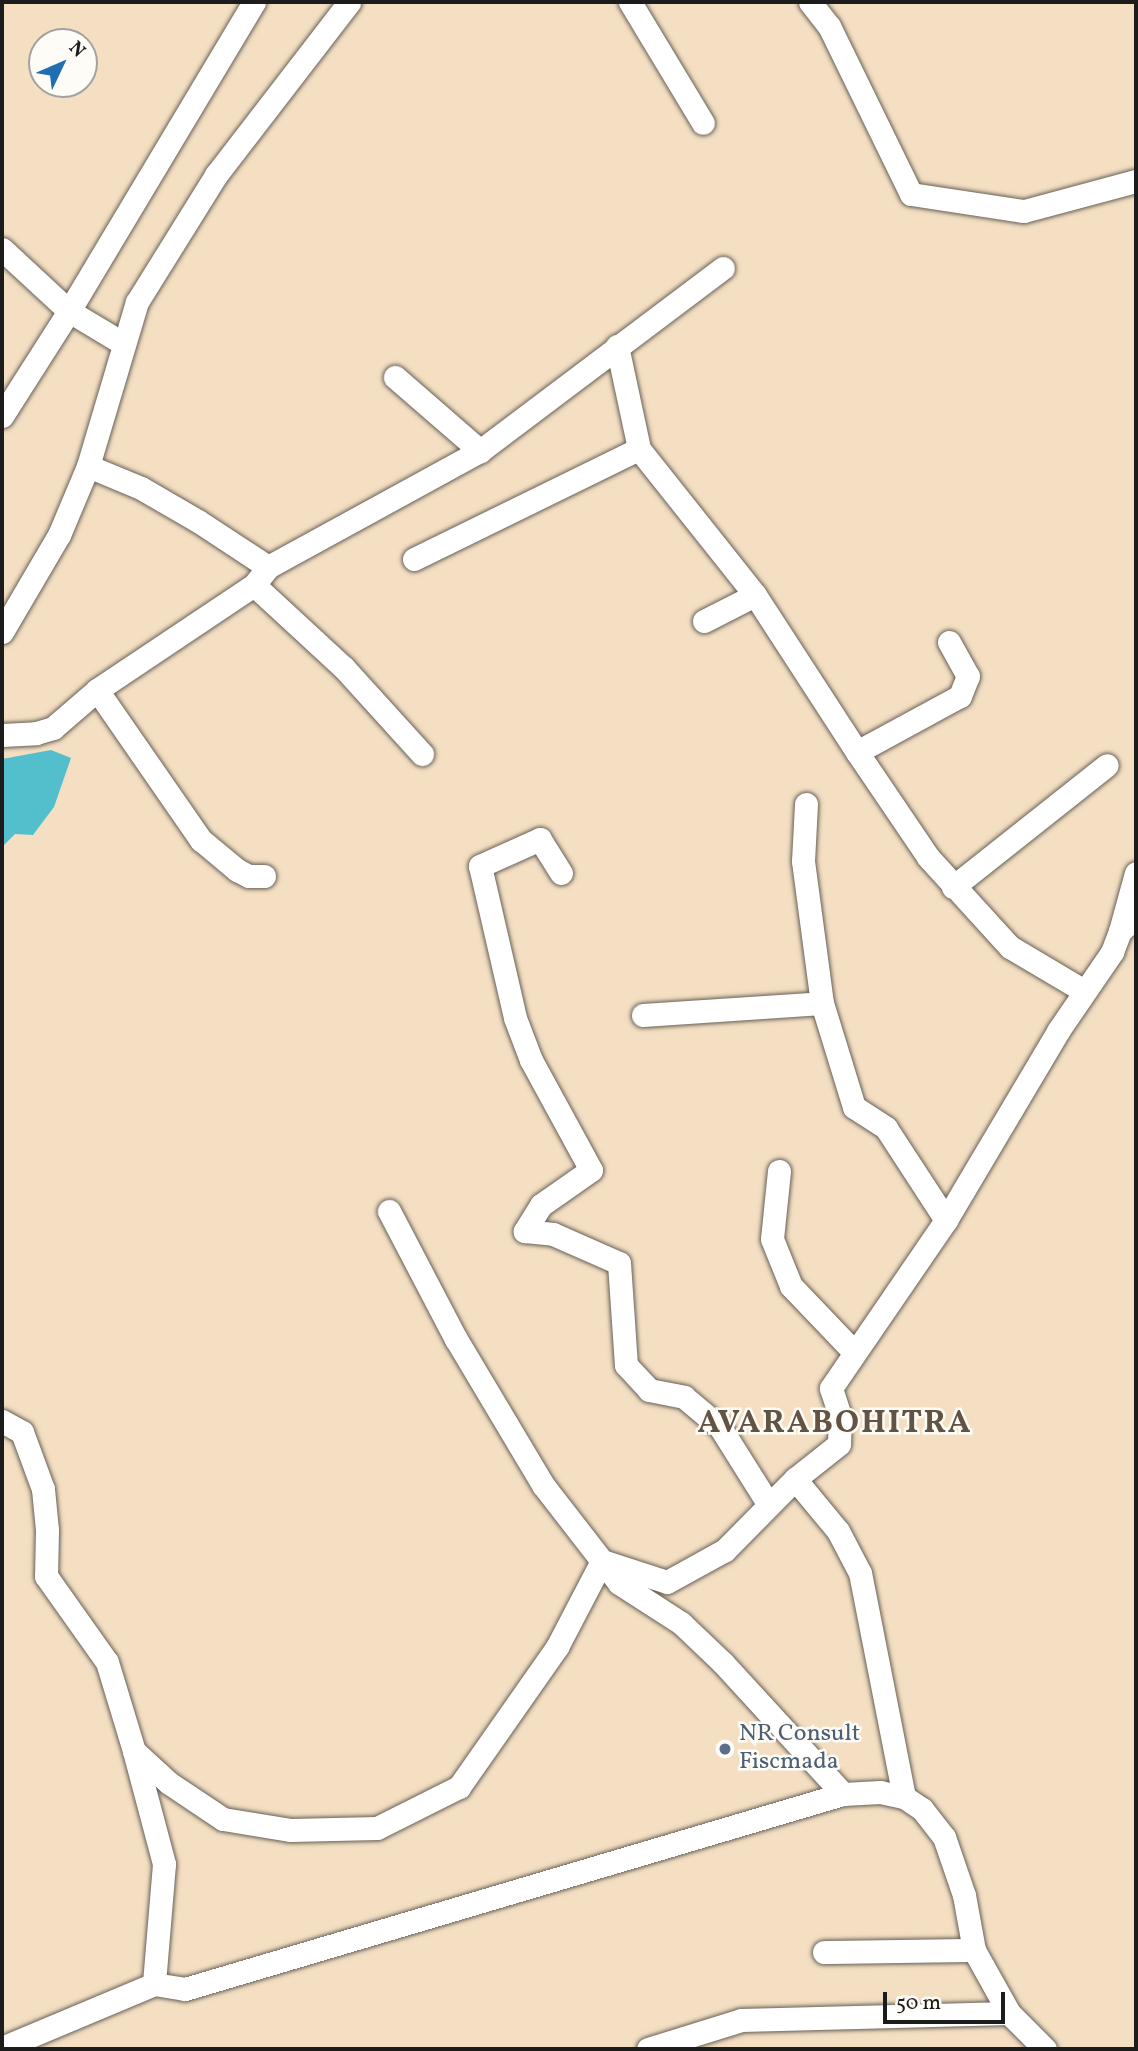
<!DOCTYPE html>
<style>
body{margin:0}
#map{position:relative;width:1138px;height:2051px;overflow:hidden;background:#f4dfc3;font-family:Vollkorn,serif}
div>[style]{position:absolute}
.water>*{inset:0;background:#53bfcc}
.roads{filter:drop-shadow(0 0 2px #686056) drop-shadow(0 0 2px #686056)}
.minor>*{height:23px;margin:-11.5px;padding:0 11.5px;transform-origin:11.5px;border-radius:11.5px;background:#fff}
.dots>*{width:19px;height:19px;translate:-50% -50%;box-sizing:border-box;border:4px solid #fdfcf7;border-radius:50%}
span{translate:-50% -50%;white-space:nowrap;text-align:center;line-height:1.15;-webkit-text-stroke:5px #fdfcf7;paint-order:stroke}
.service-label{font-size:24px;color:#4e5e75}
.left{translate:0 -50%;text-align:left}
.district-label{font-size:32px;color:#625344;font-weight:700;letter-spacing:2px}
.frame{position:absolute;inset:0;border:4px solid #1c1c1c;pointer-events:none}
.north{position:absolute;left:28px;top:28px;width:70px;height:70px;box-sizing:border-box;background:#fdfcf7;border:2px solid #a3a29f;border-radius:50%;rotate:46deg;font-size:19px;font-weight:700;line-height:28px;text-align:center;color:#1c1c1c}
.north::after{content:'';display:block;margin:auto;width:24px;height:32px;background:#1f6fb2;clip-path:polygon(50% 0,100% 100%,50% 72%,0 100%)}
.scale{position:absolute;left:883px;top:1992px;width:122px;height:32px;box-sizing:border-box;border:4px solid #1c1c1c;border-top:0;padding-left:9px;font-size:21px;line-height:24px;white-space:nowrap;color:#1c1c1c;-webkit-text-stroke:5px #fdfcf7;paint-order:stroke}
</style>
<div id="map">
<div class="water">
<div style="clip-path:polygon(51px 750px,71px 758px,54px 807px,33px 835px,15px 834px,2px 847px,2px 759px)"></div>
</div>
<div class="roads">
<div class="minor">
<div style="left:630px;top:2px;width:141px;rotate:58.9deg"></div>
<div style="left:810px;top:2px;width:31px;rotate:52deg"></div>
<div style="left:829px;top:26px;width:187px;rotate:64deg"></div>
<div style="left:911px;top:194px;width:114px;rotate:8.6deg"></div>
<div style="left:1024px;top:211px;width:116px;rotate:-15deg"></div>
<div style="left:2px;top:249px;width:91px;rotate:42.8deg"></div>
<div style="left:69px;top:311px;width:64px;rotate:31deg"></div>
<div style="left:617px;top:346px;width:105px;rotate:77.9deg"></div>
<div style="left:395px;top:377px;width:113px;rotate:41deg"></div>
<div style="left:2px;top:416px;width:125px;rotate:-57.5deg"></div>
<div style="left:69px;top:311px;width:360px;rotate:-59.1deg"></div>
<div style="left:88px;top:466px;width:57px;rotate:22.5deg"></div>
<div style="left:141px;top:488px;width:66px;rotate:30.1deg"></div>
<div style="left:198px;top:521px;width:84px;rotate:33.3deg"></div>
<div style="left:414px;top:559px;width:250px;rotate:-26.1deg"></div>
<div style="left:639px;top:449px;width:186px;rotate:51.5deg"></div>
<div style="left:704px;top:621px;width:57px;rotate:-27deg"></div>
<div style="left:755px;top:595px;width:187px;rotate:57deg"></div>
<div style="left:2px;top:632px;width:113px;rotate:-59.6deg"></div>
<div style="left:59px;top:535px;width:75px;rotate:-67.2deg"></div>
<div style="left:88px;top:466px;width:171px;rotate:-73.4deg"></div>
<div style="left:137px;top:302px;width:150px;rotate:-58.1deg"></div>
<div style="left:216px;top:175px;width:218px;rotate:-52.4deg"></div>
<div style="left:949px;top:642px;width:39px;rotate:61deg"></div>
<div style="left:968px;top:676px;width:22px;rotate:112deg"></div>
<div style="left:960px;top:696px;width:117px;rotate:151.5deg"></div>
<div style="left:857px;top:752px;width:127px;rotate:55.9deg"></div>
<div style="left:928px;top:857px;width:122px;rotate:47.7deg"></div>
<div style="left:1010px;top:947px;width:86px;rotate:30.7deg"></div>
<div style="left:97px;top:690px;width:183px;rotate:55.3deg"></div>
<div style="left:201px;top:840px;width:47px;rotate:39.8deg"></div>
<div style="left:237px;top:870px;width:13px;rotate:27deg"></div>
<div style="left:249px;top:876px;width:15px"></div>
<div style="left:2px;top:735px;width:34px;rotate:-3deg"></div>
<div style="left:36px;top:733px;width:18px;rotate:-16deg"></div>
<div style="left:53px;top:728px;width:58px;rotate:-40.8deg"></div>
<div style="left:97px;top:690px;width:189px;rotate:-33.8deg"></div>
<div style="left:422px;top:754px;width:116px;rotate:-132.2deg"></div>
<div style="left:344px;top:668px;width:122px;rotate:-137.3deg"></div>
<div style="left:254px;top:585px;width:23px;rotate:-52deg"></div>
<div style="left:268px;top:567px;width:242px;rotate:-28.7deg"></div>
<div style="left:480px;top:451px;width:304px;rotate:-37deg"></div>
<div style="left:806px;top:804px;width:57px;rotate:93deg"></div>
<div style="left:803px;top:861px;width:143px;rotate:82.4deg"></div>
<div style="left:822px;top:1003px;width:109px;rotate:72.9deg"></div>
<div style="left:854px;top:1107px;width:38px;rotate:33deg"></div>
<div style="left:886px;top:1128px;width:110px;rotate:56.9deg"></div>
<div style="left:561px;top:873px;width:40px;rotate:-122deg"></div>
<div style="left:540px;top:839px;width:66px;rotate:155.8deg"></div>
<div style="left:480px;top:866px;width:156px;rotate:77deg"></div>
<div style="left:515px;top:1018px;width:45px;rotate:69.1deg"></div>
<div style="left:531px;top:1060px;width:125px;rotate:61.4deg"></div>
<div style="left:591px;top:1170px;width:61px;rotate:145deg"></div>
<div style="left:541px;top:1205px;width:31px;rotate:122deg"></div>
<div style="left:525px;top:1231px;width:28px;rotate:6deg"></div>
<div style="left:553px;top:1234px;width:72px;rotate:23.7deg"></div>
<div style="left:619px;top:1263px;width:102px;rotate:86.1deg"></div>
<div style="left:626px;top:1365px;width:34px;rotate:47deg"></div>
<div style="left:649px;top:1390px;width:36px;rotate:11deg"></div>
<div style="left:684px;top:1397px;width:47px;rotate:39.8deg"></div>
<div style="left:720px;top:1427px;width:92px;rotate:57.9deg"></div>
<div style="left:953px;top:887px;width:196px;rotate:-38.4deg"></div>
<div style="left:1120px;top:931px;width:60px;rotate:-74.6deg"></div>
<div style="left:643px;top:1015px;width:179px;rotate:-3.8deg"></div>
<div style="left:779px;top:1171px;width:68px;rotate:95.9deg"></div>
<div style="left:772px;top:1239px;width:51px;rotate:68deg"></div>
<div style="left:791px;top:1286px;width:91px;rotate:46.3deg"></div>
<div style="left:389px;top:1211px;width:144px;rotate:62.4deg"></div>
<div style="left:456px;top:1339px;width:170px;rotate:59.2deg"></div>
<div style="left:543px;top:1485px;width:124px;rotate:52.2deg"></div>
<div style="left:619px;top:1583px;width:74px;rotate:32.8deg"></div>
<div style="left:681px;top:1623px;width:58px;rotate:43.6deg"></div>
<div style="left:723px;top:1663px;width:178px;rotate:47.5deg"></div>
<div style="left:843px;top:1794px;width:37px;rotate:-3deg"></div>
<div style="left:880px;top:1792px;width:25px;rotate:12deg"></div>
<div style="left:904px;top:1797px;width:22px;rotate:34deg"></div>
<div style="left:922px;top:1809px;width:36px;rotate:52deg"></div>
<div style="left:944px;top:1837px;width:61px;rotate:71deg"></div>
<div style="left:964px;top:1895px;width:56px;rotate:79.7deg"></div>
<div style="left:974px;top:1950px;width:72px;rotate:60.9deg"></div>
<div style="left:1009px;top:2013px;width:51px;rotate:45deg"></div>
<div style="left:2px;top:1421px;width:23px;rotate:29deg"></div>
<div style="left:22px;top:1432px;width:61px;rotate:69.8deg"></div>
<div style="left:43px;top:1489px;width:41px;rotate:84.4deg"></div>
<div style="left:47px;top:1530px;width:46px;rotate:91.2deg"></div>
<div style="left:46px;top:1576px;width:105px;rotate:54.7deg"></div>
<div style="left:107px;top:1662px;width:93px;rotate:73.1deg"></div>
<div style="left:134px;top:1751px;width:117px;rotate:75.1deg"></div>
<div style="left:164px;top:1864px;width:120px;rotate:94.8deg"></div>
<div style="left:154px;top:1984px;width:31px;rotate:9deg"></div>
<div style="left:185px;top:1989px;width:686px;rotate:-16.51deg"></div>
<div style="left:134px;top:1751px;width:47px;rotate:42.4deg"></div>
<div style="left:169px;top:1783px;width:65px;rotate:33.7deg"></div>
<div style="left:223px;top:1819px;width:69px;rotate:9.2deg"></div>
<div style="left:291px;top:1830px;width:86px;rotate:-1.3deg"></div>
<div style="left:377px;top:1828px;width:92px;rotate:-26.6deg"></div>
<div style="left:459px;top:1787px;width:171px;rotate:-55deg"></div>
<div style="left:557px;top:1647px;width:97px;rotate:-62.4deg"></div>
<div style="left:602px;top:1561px;width:68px;rotate:17.9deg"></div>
<div style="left:667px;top:1582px;width:66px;rotate:-28.9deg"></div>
<div style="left:725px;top:1550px;width:100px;rotate:-45.4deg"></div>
<div style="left:904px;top:1797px;width:228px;rotate:-101.1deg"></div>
<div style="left:860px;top:1573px;width:47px;rotate:-117.6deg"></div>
<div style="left:838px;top:1531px;width:67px;rotate:-129.6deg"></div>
<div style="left:795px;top:1479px;width:56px;rotate:-38.5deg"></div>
<div style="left:839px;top:1444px;width:28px;rotate:-88deg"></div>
<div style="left:840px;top:1416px;width:29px;rotate:-108deg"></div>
<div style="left:831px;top:1388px;width:204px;rotate:-55.6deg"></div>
<div style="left:946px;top:1220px;width:220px;rotate:-59.3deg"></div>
<div style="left:1058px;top:1031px;width:96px;rotate:-55.6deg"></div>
<div style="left:1112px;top:952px;width:22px;rotate:-69deg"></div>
<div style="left:1120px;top:931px;width:21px;rotate:-41deg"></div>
<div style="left:824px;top:1952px;width:150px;rotate:-0.8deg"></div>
<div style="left:2px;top:2048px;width:165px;rotate:-22.8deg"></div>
<div style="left:648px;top:2049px;width:97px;rotate:-17.3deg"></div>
<div style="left:741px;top:2020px;width:268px;rotate:-1.5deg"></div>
</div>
</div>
<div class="dots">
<div style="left:725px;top:1749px;background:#5c6f8a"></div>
</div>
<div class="service-label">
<span class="left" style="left:739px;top:1749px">NR Consult<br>Fiscmada</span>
</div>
<div class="district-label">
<span style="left:835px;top:1424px">AVARABOHITRA</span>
</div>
<div class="frame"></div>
<div class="north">N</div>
<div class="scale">50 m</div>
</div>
